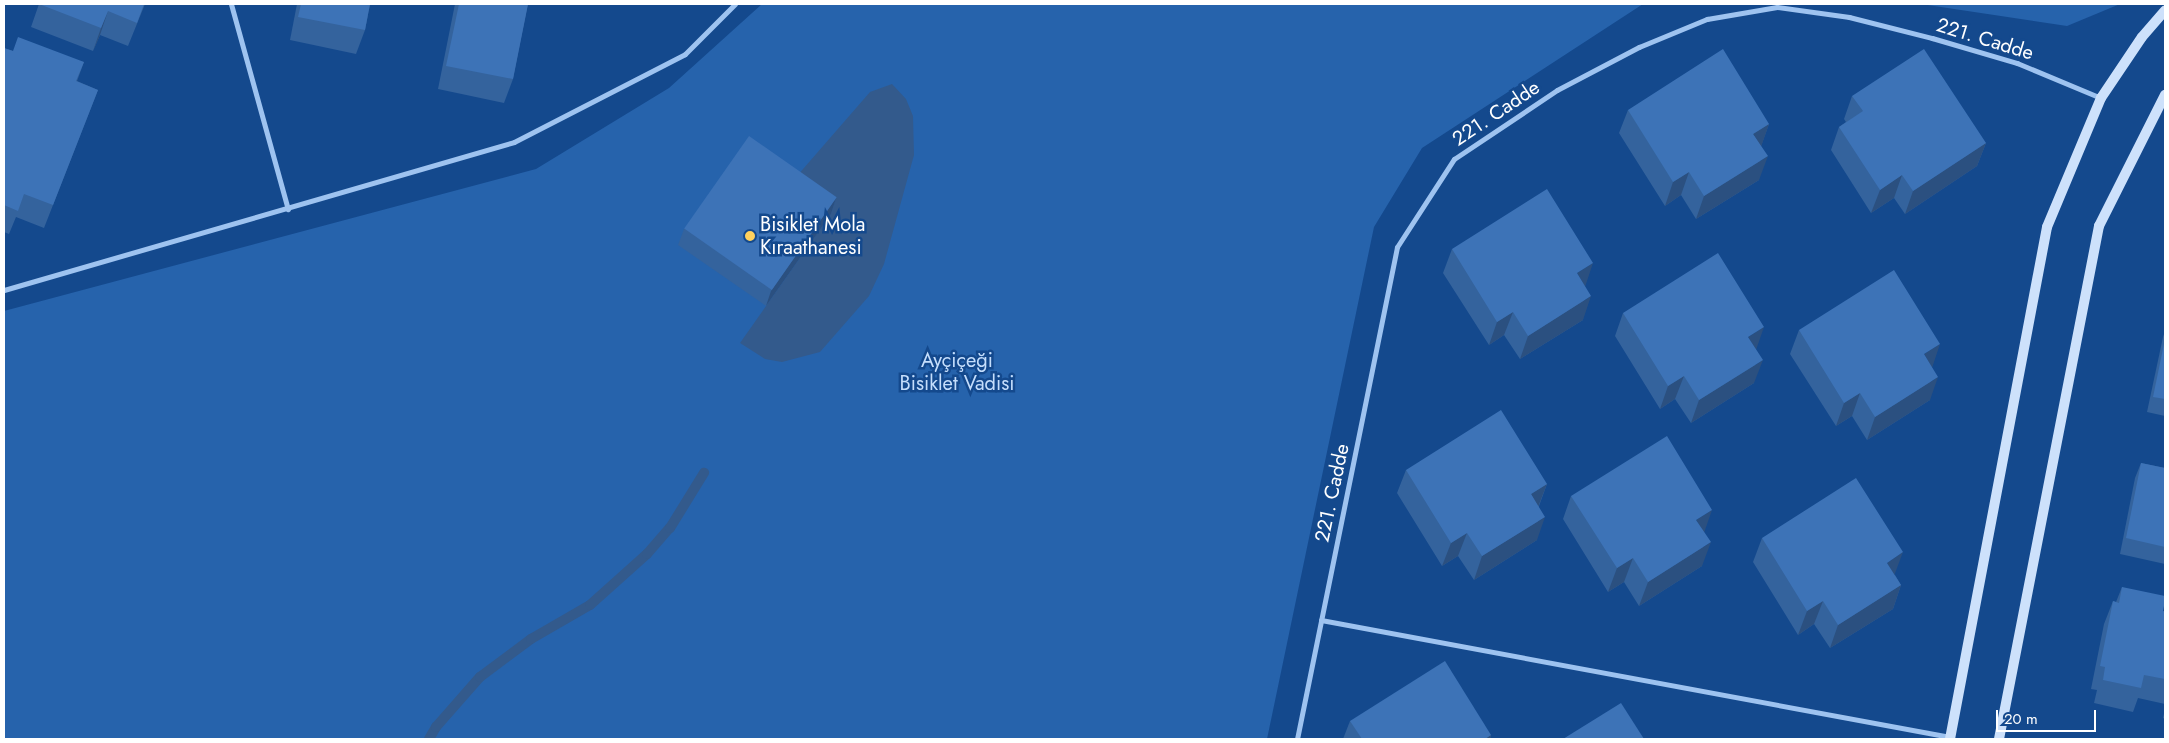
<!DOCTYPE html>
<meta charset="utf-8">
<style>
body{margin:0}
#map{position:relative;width:2169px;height:743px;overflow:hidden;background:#14498d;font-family:Jost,sans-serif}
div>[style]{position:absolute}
.green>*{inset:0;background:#2663ac}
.water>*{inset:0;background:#335a8c}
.stream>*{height:10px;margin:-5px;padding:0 5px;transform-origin:5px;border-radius:5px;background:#335a8c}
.street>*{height:5px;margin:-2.5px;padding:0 2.5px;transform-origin:2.5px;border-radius:2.5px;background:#9ec3f0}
.secondary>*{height:10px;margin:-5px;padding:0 5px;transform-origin:5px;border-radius:5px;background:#cde1fb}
.wall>*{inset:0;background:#34639d}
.shaded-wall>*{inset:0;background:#2b5080}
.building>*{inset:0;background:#3d73b7;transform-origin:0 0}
.dots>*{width:14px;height:14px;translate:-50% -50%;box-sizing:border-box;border:2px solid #14498d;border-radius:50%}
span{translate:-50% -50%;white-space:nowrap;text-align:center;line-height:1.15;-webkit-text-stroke:5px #14498d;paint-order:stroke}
.street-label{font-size:20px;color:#fff}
.poi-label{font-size:20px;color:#fff}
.left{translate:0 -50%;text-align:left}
.park-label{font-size:20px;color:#c5defc}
.frame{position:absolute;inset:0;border:5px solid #fff;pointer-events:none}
.scale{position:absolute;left:1996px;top:710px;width:100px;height:22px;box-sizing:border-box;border:2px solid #fff;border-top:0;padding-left:6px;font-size:15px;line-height:18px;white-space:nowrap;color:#fff;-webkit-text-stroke:4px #14498d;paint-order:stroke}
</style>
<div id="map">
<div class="green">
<div style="clip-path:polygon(762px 4px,1643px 4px,1422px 148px,1374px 227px,1267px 739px,4px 739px,4px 311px,536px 169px,669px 88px)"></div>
<div style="clip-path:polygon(1921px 4px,2120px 4px,2067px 26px)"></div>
</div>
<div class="water">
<div style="clip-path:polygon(892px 84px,906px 99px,913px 116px,914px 155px,884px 264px,869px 296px,820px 352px,782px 362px,765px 359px,740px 343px,831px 214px,790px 184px,870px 92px)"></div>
</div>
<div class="stream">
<div style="left:429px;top:739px;width:14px;rotate:-60deg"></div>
<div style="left:436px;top:727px;width:67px;rotate:-48.7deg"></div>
<div style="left:480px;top:677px;width:64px;rotate:-36.7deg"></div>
<div style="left:531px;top:639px;width:68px;rotate:-30deg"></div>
<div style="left:590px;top:605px;width:76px;rotate:-41.8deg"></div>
<div style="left:647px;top:554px;width:35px;rotate:-49deg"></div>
<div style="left:670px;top:528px;width:65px;rotate:-58.3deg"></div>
</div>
<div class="street">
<div style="left:231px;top:4px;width:213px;rotate:74.5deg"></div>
<div style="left:4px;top:290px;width:531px;rotate:-16.18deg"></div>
<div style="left:514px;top:142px;width:192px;rotate:-27.2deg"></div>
<div style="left:685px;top:54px;width:71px;rotate:-45deg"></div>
<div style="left:1321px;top:620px;width:640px;rotate:10.54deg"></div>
<div style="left:1297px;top:739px;width:502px;rotate:-78.51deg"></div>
<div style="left:1397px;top:247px;width:105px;rotate:-57.1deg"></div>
<div style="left:1454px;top:159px;width:124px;rotate:-33.8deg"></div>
<div style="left:1557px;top:90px;width:93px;rotate:-27.7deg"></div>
<div style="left:1639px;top:47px;width:74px;rotate:-22.4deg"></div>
<div style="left:1707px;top:19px;width:71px;rotate:-9.7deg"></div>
<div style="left:1777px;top:7px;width:73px;rotate:7.9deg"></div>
<div style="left:1849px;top:17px;width:86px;rotate:14.2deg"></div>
<div style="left:1932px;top:38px;width:89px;rotate:16.4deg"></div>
<div style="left:2017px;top:63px;width:91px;rotate:22.6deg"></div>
</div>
<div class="secondary">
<div style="left:1950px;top:739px;width:521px;rotate:-79.27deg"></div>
<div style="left:2047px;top:227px;width:140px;rotate:-67.3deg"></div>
<div style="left:2101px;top:98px;width:73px;rotate:-56.1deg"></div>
<div style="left:2142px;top:37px;width:35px;rotate:-49deg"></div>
<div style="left:1999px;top:739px;width:523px;rotate:-78.97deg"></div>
<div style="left:2099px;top:226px;width:147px;rotate:-63.3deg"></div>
</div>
<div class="wall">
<div style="clip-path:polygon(38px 4px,145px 4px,128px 46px,100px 35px,93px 51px,31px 27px,39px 4px)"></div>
<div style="clip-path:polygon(297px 4px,370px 4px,365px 30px,356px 54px,290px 40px)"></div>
<div style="clip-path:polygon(455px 4px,528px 4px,513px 79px,504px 103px,438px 89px)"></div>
<div style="clip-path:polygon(4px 48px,13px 51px,84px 62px,77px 81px,98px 90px,44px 228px,16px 217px,9px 234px,4px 232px)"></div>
<div style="clip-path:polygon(1852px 96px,1986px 143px,1977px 166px,1905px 214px,1894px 198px,1871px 213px,1831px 150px,1839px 127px,1846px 122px,1844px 119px)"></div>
<div style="clip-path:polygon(1628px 110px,1769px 124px,1761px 146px,1759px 180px,1696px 219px,1681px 195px,1665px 206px,1619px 133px)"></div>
<div style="clip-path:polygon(836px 198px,831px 214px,766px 306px,678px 245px,684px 229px)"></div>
<div style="clip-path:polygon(1452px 249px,1585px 286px,1583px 320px,1520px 359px,1504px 335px,1489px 345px,1443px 273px)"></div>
<div style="clip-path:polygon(1623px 313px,1756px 350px,1754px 383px,1691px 423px,1675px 399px,1660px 409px,1615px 336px)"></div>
<div style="clip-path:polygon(1799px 330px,1932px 367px,1930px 400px,1867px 440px,1852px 416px,1836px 426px,1790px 354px)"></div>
<div style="clip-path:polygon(2165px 331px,2165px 416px,2147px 412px,2163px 337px)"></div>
<div style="clip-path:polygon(2141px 463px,2165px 468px,2165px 564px,2120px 554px,2135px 478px)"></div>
<div style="clip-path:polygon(1406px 470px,1547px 484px,1539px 506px,1537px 540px,1474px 580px,1458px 556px,1442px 566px,1397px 493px)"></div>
<div style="clip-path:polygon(1571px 496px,1704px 532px,1702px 566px,1639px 606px,1624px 582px,1608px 592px,1563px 519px)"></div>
<div style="clip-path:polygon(1762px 538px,1895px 575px,1901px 585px,1893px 609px,1830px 648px,1814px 624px,1798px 635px,1753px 562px)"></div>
<div style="clip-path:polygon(2122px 587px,2163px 611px,2165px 612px,2165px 704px,2138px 698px,2133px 712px,2094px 703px,2097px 690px,2091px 689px,2104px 624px,2113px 601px,2116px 602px)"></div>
<div style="clip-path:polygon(2165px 709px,2165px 719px,2163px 718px)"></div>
<div style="clip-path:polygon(1350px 721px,1491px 735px,1490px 739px,1343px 739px)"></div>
</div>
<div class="shaded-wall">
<div style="clip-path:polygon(108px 11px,100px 35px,93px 51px,101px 28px)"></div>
<div style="clip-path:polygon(1769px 124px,1761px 147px,1753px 134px)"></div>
<div style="clip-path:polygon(1986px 143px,1977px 166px,1905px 214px,1913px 191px)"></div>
<div style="clip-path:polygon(1768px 156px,1759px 180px,1696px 219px,1704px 196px)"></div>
<div style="clip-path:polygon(1689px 172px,1681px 195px,1665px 206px,1673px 182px)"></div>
<div style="clip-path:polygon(1902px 175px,1894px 198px,1871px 213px,1880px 190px)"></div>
<div style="clip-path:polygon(836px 198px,831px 214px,766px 306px,771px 291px)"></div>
<div style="clip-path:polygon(1593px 263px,1585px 287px,1577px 273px)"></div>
<div style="clip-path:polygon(1591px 296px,1583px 320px,1520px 359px,1528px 336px)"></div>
<div style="clip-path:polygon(1513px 312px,1504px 335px,1489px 345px,1497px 322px)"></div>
<div style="clip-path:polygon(1764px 327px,1756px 350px,1748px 337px)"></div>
<div style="clip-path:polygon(1940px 344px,1932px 368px,1924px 354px)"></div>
<div style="clip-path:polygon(1763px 360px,1754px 383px,1691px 423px,1699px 400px)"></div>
<div style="clip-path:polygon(1684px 376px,1675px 399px,1660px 409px,1668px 386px)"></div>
<div style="clip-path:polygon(1938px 377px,1930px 400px,1867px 440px,1875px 417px)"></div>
<div style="clip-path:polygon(1860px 393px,1852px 416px,1836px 426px,1844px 403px)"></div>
<div style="clip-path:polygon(1547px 484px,1538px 507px,1531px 494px)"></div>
<div style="clip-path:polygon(1712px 510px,1704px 533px,1696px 520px)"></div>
<div style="clip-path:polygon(1545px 517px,1537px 540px,1474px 580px,1482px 556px)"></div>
<div style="clip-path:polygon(1467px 533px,1458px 556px,1442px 566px,1451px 543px)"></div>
<div style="clip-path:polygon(1711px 542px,1702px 566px,1639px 606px,1648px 582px)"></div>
<div style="clip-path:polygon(1903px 552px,1894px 576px,1887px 563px)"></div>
<div style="clip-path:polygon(1633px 558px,1624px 582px,1608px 592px,1617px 568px)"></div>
<div style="clip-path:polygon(1901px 585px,1893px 609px,1830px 648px,1838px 625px)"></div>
<div style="clip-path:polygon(1823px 601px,1814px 624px,1798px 635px,1807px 611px)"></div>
<div style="clip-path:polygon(1491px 735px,1490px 739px,1485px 739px)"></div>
</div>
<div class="building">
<div style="clip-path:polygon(39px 4px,144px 4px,137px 23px,108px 11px,101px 28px)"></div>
<div style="clip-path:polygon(301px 4px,370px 4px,365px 30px,298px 17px)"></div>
<div style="clip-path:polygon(459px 4px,528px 4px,513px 79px,446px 66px)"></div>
<div style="clip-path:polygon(18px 37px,84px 62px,76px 81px,98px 90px,53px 205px,24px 194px,18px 211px,4px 205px,4px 48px,13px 51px)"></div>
<div style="clip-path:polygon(1723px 49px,1769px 124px,1753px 134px,1768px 156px,1704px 196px,1689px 172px,1673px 182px,1628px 110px)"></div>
<div style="clip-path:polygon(1924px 49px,1986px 143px,1913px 191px,1902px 175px,1880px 190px,1839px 127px,1863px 111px,1852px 96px)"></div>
<div style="left:749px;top:136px;width:107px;height:113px;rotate:35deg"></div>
<div style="clip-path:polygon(1547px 189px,1593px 263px,1577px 273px,1591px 296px,1528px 336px,1513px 312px,1497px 322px,1452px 249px)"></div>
<div style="clip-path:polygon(1718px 253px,1764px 327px,1748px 337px,1763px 360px,1699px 400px,1684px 376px,1668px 386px,1623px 313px)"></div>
<div style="clip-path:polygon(1894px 270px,1940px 344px,1924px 354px,1938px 377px,1875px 417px,1860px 393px,1844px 403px,1799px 330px)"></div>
<div style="clip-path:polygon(2165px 339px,2165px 399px,2153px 397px)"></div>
<div style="clip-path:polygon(1501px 410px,1547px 484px,1531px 494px,1545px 517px,1482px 556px,1467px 533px,1451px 543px,1406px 470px)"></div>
<div style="clip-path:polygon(1667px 436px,1712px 510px,1696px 520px,1711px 542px,1648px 582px,1633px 558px,1617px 568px,1571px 496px)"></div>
<div style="clip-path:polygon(2141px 463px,2165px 468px,2165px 547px,2126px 538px)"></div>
<div style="clip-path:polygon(1856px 478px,1903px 552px,1887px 563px,1901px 585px,1838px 625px,1823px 601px,1807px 611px,1762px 538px)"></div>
<div style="clip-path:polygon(2122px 587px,2165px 596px,2165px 601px,2163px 611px,2165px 612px,2165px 679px,2144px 675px,2141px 688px,2103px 680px,2105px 667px,2100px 666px,2113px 601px,2119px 603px)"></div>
<div style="clip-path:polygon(1445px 661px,1491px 735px,1485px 739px,1362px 739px,1350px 721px)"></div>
<div style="clip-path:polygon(1621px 703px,1644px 739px,1563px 739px)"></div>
</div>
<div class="dots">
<div style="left:750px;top:236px;background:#ffd15e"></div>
</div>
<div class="street-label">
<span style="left:1985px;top:39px;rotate:17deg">221. Cadde</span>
<span style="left:1496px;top:113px;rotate:-34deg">221. Cadde</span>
<span style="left:1332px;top:493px;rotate:-78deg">221. Cadde</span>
</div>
<div class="poi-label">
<span class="left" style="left:760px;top:236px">Bisiklet Mola<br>Kıraathanesi</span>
</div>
<div class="park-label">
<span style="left:957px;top:372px">Ayçiçeği<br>Bisiklet Vadisi</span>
</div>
<div class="frame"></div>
<div class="scale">20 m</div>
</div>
